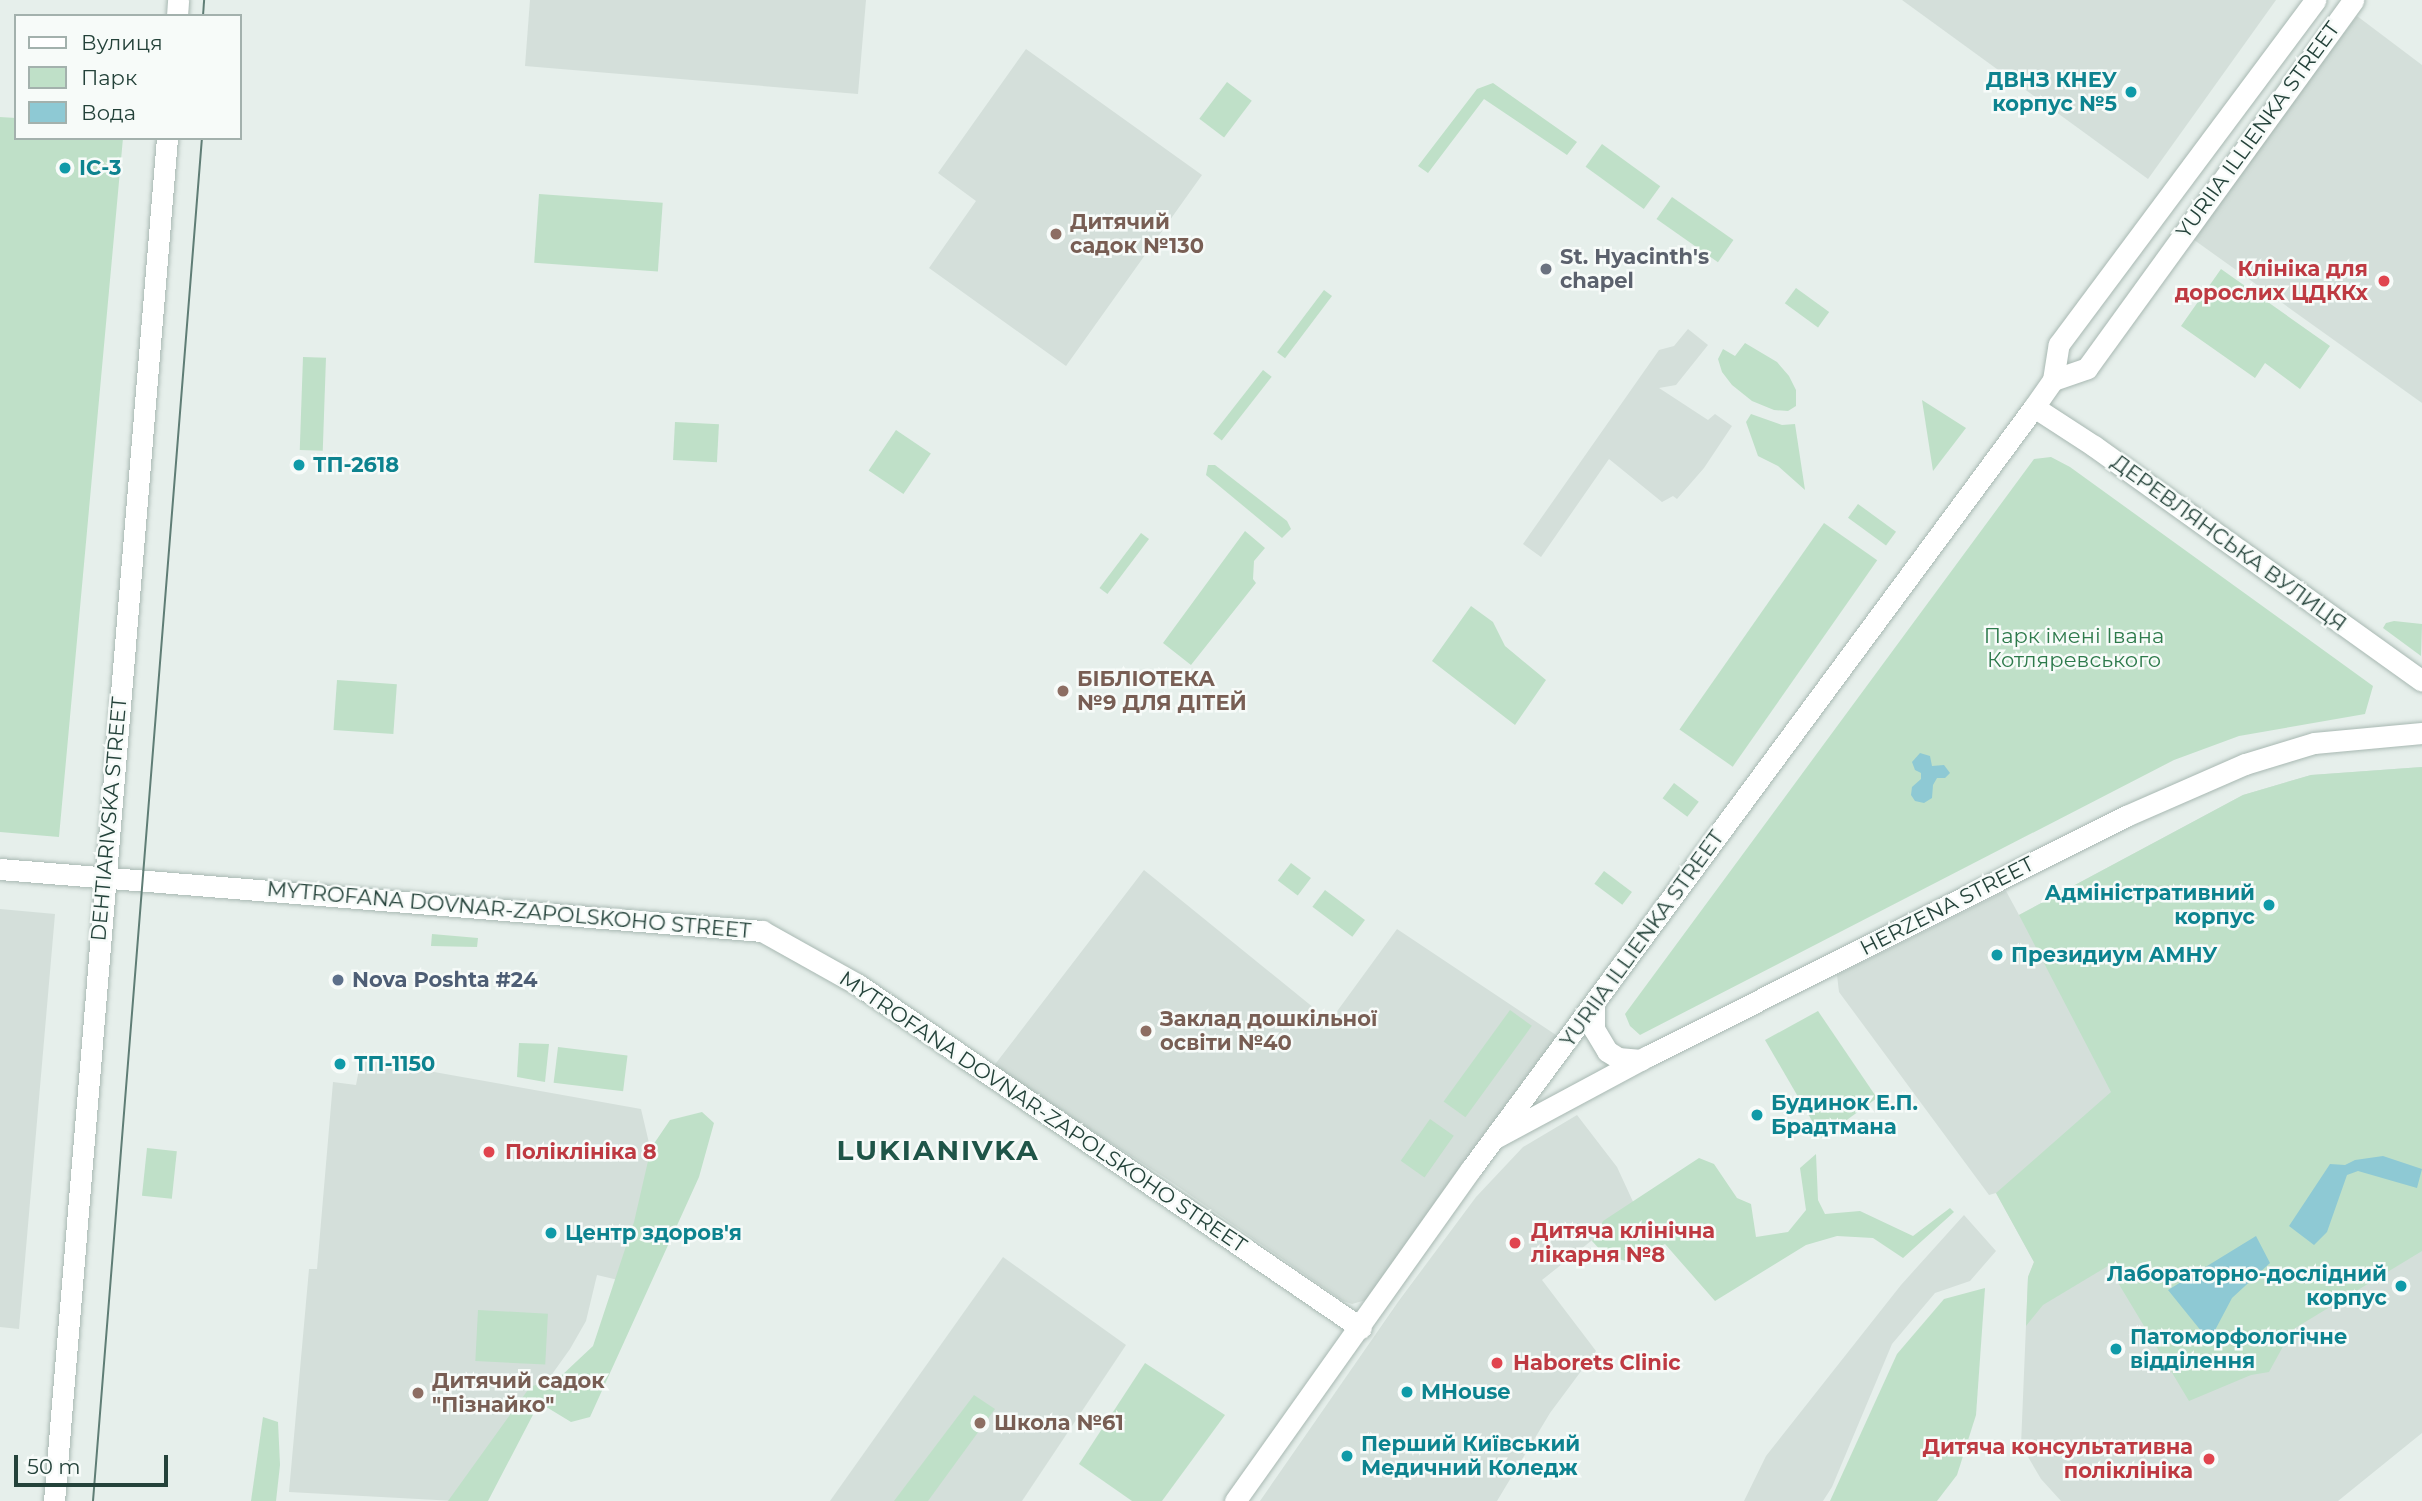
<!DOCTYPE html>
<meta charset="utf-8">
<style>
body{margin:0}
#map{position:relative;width:2422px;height:1501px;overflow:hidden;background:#e6efeb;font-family:Montserrat,sans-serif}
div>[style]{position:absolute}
.built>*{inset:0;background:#d4dfda}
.green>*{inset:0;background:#bfe0c8;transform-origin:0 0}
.water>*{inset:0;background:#8ec9d4}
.roads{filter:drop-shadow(0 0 2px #a8b8b2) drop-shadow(0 0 2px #a8b8b2)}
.tertiary>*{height:21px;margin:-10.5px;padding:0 10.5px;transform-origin:10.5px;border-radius:10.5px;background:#fff}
.secondary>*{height:21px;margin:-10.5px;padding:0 10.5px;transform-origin:10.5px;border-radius:10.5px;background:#fff}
.tram>*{height:2px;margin:-1px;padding:0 1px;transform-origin:1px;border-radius:1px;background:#5f7d75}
.dots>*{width:19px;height:19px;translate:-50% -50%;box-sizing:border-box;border:4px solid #f7fbf9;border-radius:50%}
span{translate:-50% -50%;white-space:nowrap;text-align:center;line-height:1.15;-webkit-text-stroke:5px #f7fbf9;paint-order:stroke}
.culture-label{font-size:21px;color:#0d838f;font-weight:700}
.right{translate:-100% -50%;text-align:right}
.left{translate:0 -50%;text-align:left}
.street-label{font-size:21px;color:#24423a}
.education-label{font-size:21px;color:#785e54;font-weight:700}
.worship-label{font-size:21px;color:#5b616d;font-weight:700}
.health-label{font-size:21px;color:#be3a42;font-weight:700}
.park-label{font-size:21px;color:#2d7a4b}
.service-label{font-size:21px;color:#4e5e75;font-weight:700}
.district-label{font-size:28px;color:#1f5548;font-weight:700;letter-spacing:2px}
.legend{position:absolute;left:14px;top:14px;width:228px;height:126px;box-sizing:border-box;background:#f7fbf9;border:2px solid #a3b1ad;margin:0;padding:9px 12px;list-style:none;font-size:21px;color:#24423a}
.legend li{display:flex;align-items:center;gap:14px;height:35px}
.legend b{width:35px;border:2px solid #a3b1ad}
.scale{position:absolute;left:14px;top:1455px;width:154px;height:32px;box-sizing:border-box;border:4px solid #24423a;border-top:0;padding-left:9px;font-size:21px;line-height:24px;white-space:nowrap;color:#24423a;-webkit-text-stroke:5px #f7fbf9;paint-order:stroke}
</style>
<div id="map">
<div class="built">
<div style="clip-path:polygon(530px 0,866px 0,858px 94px,525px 66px)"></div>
<div style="clip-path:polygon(1902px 0,2276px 0,2148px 179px)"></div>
<div style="clip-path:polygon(2357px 16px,2422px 65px,2422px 403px,2190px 237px)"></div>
<div style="clip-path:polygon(1026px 49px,1202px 175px,1066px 366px,929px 268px,976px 201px,938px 173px)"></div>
<div style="clip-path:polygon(1688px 329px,1708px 345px,1676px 385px,1659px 388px,1708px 420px,1715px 414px,1732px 426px,1704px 468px,1677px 499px,1673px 496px,1662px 502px,1609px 459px,1541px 557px,1523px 544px,1659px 350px,1674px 346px)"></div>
<div style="clip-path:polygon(2422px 767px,2422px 1433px,2338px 1501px,2061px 1501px,2041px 1479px,2021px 1445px,2028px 1277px,2034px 1262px,1996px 1193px,1989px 1195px,1839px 992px,1837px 975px,2006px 891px,2019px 915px,2243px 795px,2311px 775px)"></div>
<div style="clip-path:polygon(1144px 870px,1330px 1021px,1397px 929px,1559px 1037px,1366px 1300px,1352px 1304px,1343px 1301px,1170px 1181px,993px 1067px)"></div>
<div style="clip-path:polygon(0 909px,55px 914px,19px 1329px,0 1327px)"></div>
<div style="clip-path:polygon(361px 1059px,641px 1109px,661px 1194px,631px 1283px,597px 1275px,586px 1321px,570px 1349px,508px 1436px,455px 1501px,289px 1492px,309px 1269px,317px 1269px,333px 1082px,356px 1085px)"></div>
<div style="clip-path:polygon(1577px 1115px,1617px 1167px,1635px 1206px,1542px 1280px,1596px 1351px,1550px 1413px,1497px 1501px,1260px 1501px,1398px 1302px,1476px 1197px,1523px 1147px)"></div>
<div style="clip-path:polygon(1964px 1215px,1996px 1251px,1970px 1281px,1935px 1293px,1892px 1344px,1832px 1487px,1823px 1501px,1744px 1501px,1766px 1456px,1901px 1285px)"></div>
<div style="clip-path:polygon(1003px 1257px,1126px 1345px,1022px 1501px,830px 1501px)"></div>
</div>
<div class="green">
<div style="left:1227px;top:82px;width:31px;height:46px;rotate:37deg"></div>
<div style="clip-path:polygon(1493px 83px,1577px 142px,1567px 155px,1484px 99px,1428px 173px,1418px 166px,1477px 89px)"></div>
<div style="clip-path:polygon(0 117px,16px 118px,16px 138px,123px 138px,59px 837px,0 832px)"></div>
<div style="left:1602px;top:144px;width:72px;height:28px;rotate:36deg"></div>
<div style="left:539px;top:194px;width:124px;height:69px;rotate:4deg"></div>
<div style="left:1672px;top:197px;width:75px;height:27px;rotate:35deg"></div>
<div style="clip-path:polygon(2221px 269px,2330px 346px,2300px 389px,2265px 363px,2255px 378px,2181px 326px)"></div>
<div style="left:1796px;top:288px;width:41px;height:19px;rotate:36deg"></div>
<div style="left:1324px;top:290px;width:10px;height:78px;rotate:37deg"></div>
<div style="clip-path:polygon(1745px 343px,1777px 362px,1789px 376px,1796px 390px,1796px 406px,1788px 411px,1774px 410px,1752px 401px,1732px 385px,1722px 372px,1718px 359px,1723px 349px,1735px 356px)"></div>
<div style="left:303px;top:357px;width:23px;height:93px;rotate:2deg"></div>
<div style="left:1263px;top:370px;width:11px;height:81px;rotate:38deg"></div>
<div style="clip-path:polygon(1922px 400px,1966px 428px,1933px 471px)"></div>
<div style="clip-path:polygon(1751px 414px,1782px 425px,1795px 424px,1805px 490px,1778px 466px,1758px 456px,1746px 422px)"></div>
<div style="left:675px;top:422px;width:44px;height:38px;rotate:3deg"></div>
<div style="left:896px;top:430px;width:42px;height:49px;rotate:34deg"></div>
<div style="clip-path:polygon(2051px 457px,2070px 467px,2373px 686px,2365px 714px,2239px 736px,2174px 760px,1640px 1035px,1630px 1026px,1625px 1014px,2034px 459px)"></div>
<div style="clip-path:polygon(1208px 465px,1215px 465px,1287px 521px,1291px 529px,1282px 538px,1206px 475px)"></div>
<div style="left:1858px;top:504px;width:47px;height:17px;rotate:36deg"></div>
<div style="left:1824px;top:523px;width:65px;height:252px;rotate:35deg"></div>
<div style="clip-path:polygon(1245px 531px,1265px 548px,1254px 561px,1253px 579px,1256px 583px,1191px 665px,1163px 643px)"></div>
<div style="left:1141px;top:533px;width:10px;height:69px;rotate:37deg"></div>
<div style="clip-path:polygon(1471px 606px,1493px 622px,1505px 646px,1546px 680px,1515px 725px,1432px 661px)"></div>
<div style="clip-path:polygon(2394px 621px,2422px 624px,2421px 656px,2383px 628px,2386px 623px)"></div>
<div style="left:337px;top:680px;width:60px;height:50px;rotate:4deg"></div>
<div style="clip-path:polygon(2422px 767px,2422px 1251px,2292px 1330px,2269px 1372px,2251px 1375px,2189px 1401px,2108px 1266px,2043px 1305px,2026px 1326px,2028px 1277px,2034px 1262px,1996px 1193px,2111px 1092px,2019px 915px,2243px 795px,2311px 775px)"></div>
<div style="left:1674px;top:783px;width:31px;height:19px;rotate:37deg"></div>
<div style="left:1291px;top:863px;width:25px;height:22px;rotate:37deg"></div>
<div style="left:1604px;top:871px;width:35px;height:16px;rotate:37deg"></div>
<div style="left:1325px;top:890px;width:50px;height:21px;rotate:37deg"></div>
<div style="clip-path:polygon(432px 934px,478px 938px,477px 947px,431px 946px)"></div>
<div style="left:1510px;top:1010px;width:27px;height:113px;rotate:36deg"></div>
<div style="clip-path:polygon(1818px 1011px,1877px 1098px,1822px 1138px,1765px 1040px)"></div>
<div style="clip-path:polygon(519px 1043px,549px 1044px,545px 1082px,517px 1077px)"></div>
<div style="left:558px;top:1047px;width:70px;height:36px;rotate:7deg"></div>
<div style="clip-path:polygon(702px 1112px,714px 1123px,699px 1177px,590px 1417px,571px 1422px,548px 1408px,537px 1407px,488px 1501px,448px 1501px,530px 1387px,561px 1376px,593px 1346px,634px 1222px,651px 1148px,670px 1120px)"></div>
<div style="left:1430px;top:1119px;width:29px;height:51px;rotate:35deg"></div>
<div style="left:147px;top:1148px;width:30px;height:48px;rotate:6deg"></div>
<div style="clip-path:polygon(1816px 1154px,1818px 1200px,1825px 1214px,1860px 1211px,1913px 1236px,1950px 1208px,1954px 1212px,1903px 1258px,1873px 1238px,1837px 1236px,1806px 1245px,1715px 1301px,1665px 1244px,1629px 1262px,1605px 1255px,1592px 1241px,1603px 1221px,1699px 1158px,1714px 1164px,1737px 1198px,1751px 1204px,1756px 1237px,1788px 1232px,1806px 1210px,1800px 1168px)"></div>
<div style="clip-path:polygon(1985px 1288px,1976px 1415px,1957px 1475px,1937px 1501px,1830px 1501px,1897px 1354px,1944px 1299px)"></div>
<div style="left:478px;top:1310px;width:70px;height:51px;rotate:3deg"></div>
<div style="clip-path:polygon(1145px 1363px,1225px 1415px,1162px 1501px,1132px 1501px,1079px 1464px)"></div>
<div style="clip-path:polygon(974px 1395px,995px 1409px,928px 1501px,894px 1501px)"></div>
<div style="clip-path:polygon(263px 1417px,278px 1422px,280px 1465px,276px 1501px,251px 1501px)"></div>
</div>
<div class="water">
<div style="clip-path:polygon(1920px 753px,1930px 756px,1932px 766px,1944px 765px,1950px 773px,1945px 778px,1937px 778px,1933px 785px,1932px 798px,1924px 803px,1915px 801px,1911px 795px,1912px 787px,1921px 779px,1921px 773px,1915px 770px,1912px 762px)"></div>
<div style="clip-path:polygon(2383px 1156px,2422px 1169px,2417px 1188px,2358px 1171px,2347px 1175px,2327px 1232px,2314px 1245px,2289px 1226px,2330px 1164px,2345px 1165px,2355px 1160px)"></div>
<div style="clip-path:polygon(2256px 1236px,2270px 1263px,2232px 1298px,2213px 1334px,2206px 1337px,2168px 1290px)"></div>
</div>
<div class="roads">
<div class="tertiary">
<div style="left:2034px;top:407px;width:72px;rotate:33deg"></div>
<div style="left:2094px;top:446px;width:403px;rotate:35.6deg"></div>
<div style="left:0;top:869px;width:765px;rotate:4.65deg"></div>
<div style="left:762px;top:931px;width:109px;rotate:29.2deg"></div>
<div style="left:857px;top:984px;width:610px;rotate:34.32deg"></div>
<div style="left:1594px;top:1004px;width:25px;rotate:90deg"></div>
<div style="left:1594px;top:1029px;width:26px;rotate:59deg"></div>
<div style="left:1607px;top:1051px;width:13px;rotate:32deg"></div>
<div style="left:1618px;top:1058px;width:23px;rotate:5deg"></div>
<div style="left:1493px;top:1139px;width:176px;rotate:-28.2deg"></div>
<div style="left:1648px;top:1056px;width:535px;rotate:-26.66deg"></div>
<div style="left:2126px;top:816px;width:130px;rotate:-23.6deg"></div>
<div style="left:2245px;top:764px;width:72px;rotate:-16.9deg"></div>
<div style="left:2314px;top:743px;width:108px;rotate:-5.3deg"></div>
</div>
<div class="secondary">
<div style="left:177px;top:16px;width:16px;rotate:-86deg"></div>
<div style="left:2053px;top:380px;width:36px;rotate:-19deg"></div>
<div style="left:2087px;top:368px;width:454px;rotate:-54.1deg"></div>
<div style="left:54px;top:1501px;width:1368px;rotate:-85.26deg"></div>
<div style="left:1235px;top:1501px;width:407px;rotate:-54.6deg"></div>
<div style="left:1471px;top:1169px;width:947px;rotate:-53.54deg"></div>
<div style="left:2034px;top:407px;width:33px;rotate:-55deg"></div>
<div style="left:2053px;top:380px;width:36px;rotate:-81deg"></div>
<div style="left:2059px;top:344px;width:429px;rotate:-53.3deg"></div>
</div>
</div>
<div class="tram">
<div style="left:203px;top:16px;width:16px;rotate:-86deg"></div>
<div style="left:93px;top:1501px;width:1367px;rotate:-85.43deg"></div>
</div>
<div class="dots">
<div style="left:2131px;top:92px;background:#0f9aa8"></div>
<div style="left:65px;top:168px;background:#0f9aa8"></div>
<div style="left:1056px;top:234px;background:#8d6e63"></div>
<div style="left:1546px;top:269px;background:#6b7280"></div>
<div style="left:2384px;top:281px;background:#e0444e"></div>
<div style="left:299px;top:465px;background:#0f9aa8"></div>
<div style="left:1063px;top:691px;background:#8d6e63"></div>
<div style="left:2269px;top:905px;background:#0f9aa8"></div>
<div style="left:1997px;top:955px;background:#0f9aa8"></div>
<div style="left:338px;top:980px;background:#5c6f8a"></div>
<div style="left:1146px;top:1031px;background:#8d6e63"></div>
<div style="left:340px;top:1064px;background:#0f9aa8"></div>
<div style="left:1757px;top:1115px;background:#0f9aa8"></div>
<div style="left:489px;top:1152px;background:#e0444e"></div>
<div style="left:551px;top:1233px;background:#0f9aa8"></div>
<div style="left:1515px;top:1243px;background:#e0444e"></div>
<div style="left:2401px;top:1286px;background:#0f9aa8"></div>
<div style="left:2116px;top:1349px;background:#0f9aa8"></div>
<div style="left:1497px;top:1363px;background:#e0444e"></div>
<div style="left:1407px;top:1392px;background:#0f9aa8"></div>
<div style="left:418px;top:1393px;background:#8d6e63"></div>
<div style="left:980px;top:1423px;background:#8d6e63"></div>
<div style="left:1347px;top:1456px;background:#0f9aa8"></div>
<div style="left:2209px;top:1459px;background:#e0444e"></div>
</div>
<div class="culture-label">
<span class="right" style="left:2117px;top:92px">ДВНЗ КНЕУ<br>корпус №5</span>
<span class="left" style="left:79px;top:168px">ІС-3</span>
<span class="left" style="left:313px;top:465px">ТП-2618</span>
<span class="right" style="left:2255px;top:905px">Адміністративний<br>корпус</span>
<span class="left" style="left:2011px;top:955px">Президиум АМНУ</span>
<span class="left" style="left:354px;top:1064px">ТП-1150</span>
<span class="left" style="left:1771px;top:1115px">Будинок Е.П.<br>Брадтмана</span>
<span class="left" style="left:565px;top:1233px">Центр здоров'я</span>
<span class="right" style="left:2387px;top:1286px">Лабораторно-дослідний<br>корпус</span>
<span class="left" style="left:2130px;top:1349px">Патоморфологічне<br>відділення</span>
<span class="left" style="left:1421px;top:1392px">MHouse</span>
<span class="left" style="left:1361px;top:1456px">Перший Київський<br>Медичний Коледж</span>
</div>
<div class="street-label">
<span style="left:2258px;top:130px;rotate:-54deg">YURIIA ILLIENKA STREET</span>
<span style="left:2229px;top:543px;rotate:36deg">ДЕРЕВЛЯНСЬКА ВУЛИЦЯ</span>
<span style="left:109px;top:819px;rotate:-85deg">DEHTIARIVSKA STREET</span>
<span style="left:1947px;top:906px;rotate:-27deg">HERZENA STREET</span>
<span style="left:509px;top:910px;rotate:5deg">MYTROFANA DOVNAR-ZAPOLSKOHO STREET</span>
<span style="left:1642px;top:939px;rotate:-54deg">YURIIA ILLIENKA STREET</span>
<span style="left:1043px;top:1112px;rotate:34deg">MYTROFANA DOVNAR-ZAPOLSKOHO STREET</span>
</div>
<div class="education-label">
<span class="left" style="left:1070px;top:234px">Дитячий<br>садок №130</span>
<span class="left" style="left:1077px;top:691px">БІБЛІОТЕКА<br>№9 ДЛЯ ДІТЕЙ</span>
<span class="left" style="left:1160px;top:1031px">Заклад дошкільної<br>освіти №40</span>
<span class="left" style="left:432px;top:1393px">Дитячий садок<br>"Пізнайко"</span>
<span class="left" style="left:994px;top:1423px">Школа №61</span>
</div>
<div class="worship-label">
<span class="left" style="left:1560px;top:269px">St. Hyacinth's<br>chapel</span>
</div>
<div class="health-label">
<span class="right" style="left:2368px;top:281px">Клініка для<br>дорослих ЦДККх</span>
<span class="left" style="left:505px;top:1152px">Поліклініка 8</span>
<span class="left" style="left:1531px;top:1243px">Дитяча клінічна<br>лікарня №8</span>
<span class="left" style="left:1513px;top:1363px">Haborets Clinic</span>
<span class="right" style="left:2193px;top:1459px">Дитяча консультативна<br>поліклініка</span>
</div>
<div class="park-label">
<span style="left:2074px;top:648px">Парк імені Івана<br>Котляревського</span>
</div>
<div class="service-label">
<span class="left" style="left:352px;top:980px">Nova Poshta #24</span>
</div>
<div class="district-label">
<span style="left:938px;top:1150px">LUKIANIVKA</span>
</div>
<ul class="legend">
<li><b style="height:9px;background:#fff"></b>Вулиця</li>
<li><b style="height:19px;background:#bfe0c8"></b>Парк</li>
<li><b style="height:19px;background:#8ec9d4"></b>Вода</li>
</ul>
<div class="scale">50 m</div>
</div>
